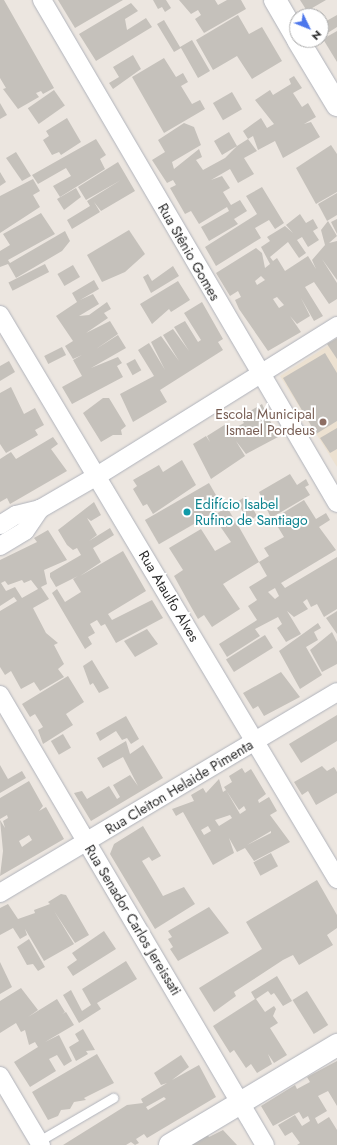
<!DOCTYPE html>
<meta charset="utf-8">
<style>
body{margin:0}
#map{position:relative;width:337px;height:1145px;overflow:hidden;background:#ece6e0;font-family:Jost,sans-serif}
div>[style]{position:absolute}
.education>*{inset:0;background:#ece1d1}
.building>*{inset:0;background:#c5c1bb;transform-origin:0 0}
.roads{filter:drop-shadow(0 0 1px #b0b3bb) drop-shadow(0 0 1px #b0b3bb)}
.lane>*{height:9px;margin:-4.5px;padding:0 4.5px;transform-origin:4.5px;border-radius:4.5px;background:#fff}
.street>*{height:18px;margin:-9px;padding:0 9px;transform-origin:9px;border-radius:9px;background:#fff}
.secondary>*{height:22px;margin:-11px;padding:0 11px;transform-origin:11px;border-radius:11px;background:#fff}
.dots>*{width:11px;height:11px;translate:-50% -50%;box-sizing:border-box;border:2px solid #fff;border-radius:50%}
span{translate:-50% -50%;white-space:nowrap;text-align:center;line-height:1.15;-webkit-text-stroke:4px #fff;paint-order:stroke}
.street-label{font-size:14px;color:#2c2c2c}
.education-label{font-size:14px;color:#785e54}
.right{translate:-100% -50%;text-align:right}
.culture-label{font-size:14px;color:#0d838f}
.left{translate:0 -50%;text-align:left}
.north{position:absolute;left:289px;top:8px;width:40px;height:40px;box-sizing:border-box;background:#fff;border:1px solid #ababab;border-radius:50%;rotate:133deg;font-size:11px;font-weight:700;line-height:16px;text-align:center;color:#2c2c2c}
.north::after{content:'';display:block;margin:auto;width:14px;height:18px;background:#4d77ec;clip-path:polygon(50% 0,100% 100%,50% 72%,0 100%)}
</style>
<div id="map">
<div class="education">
<div style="clip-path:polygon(337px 340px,337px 467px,280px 376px)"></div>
</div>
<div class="building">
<div style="clip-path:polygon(0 0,4px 0,54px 88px,43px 94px,41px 91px,36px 93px,39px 97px,18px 109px,3px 89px,6px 88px,0 78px)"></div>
<div style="clip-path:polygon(58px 0,123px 0,75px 28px)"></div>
<div style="clip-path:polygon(153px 0,166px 0,171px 8px,165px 12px,162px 7px,158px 9px)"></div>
<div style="clip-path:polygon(179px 0,215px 0,218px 5px,227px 0,241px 0,246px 9px,204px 33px,195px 19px,201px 15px,198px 10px,191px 14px)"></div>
<div style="clip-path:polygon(300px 0,326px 0,307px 11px)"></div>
<div style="clip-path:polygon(131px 3px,138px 11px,125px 19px,127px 30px,146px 18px,152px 27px,96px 61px,79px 34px)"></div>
<div style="clip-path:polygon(238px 15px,249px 34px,262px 27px,282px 61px,252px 79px,237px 56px,213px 70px,196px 40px)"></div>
<div style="clip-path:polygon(337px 15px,337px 27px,326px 34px,321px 24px)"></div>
<div style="clip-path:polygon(164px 20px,180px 47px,192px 40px,210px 71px,198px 78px,181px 48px,174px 52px,157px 24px)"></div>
<div style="clip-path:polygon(337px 31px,337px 62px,323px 39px)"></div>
<div style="clip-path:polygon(133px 55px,141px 69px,113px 89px,109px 83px,119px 77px,113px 67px)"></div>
<div style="clip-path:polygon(164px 58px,176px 77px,183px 73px,188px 82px,181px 86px,192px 104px,200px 100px,205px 109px,164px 133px,132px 77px)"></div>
<div style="clip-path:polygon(294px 76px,302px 88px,293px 93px,302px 107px,308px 103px,316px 117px,304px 124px,311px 122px,320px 137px,283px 158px,275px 141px,258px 150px,253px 136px,248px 139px,243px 131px,261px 118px,267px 128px,274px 124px,255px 100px,270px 90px,273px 95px,291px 84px,289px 79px)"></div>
<div style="left:54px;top:90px;width:19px;height:32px;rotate:55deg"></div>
<div style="left:232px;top:92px;width:20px;height:22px;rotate:60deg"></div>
<div style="clip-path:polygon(0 103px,7px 115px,0 119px)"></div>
<div style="clip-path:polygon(67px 118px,81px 142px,61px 155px,59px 152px,52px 155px,43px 140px,49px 136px,46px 131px)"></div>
<div style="clip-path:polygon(184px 123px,194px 127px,201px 145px,172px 162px,174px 169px,199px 149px,202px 157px,196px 160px,203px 170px,225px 158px,237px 146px,222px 155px,214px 141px,229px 132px,237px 146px,248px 139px,257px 151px,244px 158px,254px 174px,238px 183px,230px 169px,211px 180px,222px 176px,230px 188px,223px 192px,231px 205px,240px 200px,247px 211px,234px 219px,238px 224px,209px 241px,201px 227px,229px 211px,227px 207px,199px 224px,191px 211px,185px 214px,170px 188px,176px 185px,173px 180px,167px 183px,152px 160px,165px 152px,158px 140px)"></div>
<div style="clip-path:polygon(96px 139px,106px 155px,100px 159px,105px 169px,60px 197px,53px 186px,71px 176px,66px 168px,38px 184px,32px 175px)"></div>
<div style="clip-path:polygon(331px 145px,337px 154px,337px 192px,316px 204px,296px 168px)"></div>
<div style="clip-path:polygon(16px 152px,31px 176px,22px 181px,6px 158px)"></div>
<div style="clip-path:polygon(118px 162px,135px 191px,101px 211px,94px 202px,100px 212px,72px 229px,67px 220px,90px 206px,87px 201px,121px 180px,86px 200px,78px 187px)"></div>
<div style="clip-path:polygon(0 172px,6px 182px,0 186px)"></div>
<div style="clip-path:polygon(33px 179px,40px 191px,33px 195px,40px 207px,0 233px,0 196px)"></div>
<div style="clip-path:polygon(262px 187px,284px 223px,275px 229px,269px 220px,255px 228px,261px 238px,216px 266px,205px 247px,257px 214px,246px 196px)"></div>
<div style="clip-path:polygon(76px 188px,81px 197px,64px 210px,57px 199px)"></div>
<div style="clip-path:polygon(337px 193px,337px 215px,327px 221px,318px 204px)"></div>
<div style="clip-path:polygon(41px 213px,55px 234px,8px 260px,10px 263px,65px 231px,70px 241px,62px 251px,16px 278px,8px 264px,0 267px,0 251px,10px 245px,3px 234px)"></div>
<div style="clip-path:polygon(evenodd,300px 214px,306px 223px,313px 219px,318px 228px,313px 231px,319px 240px,308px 247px,302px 237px,297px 240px,306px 253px,299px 258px,288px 242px,270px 257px,273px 261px,277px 258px,285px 271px,308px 256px,316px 269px,312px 260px,325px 245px,321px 230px,328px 221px,337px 236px,329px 243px,337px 241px,337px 280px,322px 259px,337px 283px,337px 299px,329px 304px,314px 282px,305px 287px,323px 316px,314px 321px,301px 298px,310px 316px,297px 324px,290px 316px,301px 332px,268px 351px,239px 309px,235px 300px,241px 297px,238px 291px,230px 296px,216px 273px,256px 248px,262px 253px,265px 268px,270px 264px,261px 247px,270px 241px,267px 237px,285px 226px,293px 233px,286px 225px,300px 214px,261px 276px,265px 280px,257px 285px,255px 281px,261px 276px,300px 214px,277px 297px,284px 305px,279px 308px,273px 299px,277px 297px)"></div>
<div style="clip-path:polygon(337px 219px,337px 234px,331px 222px)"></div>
<div style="clip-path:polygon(129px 230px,145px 254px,125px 272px,102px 282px,87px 255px)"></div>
<div style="left:45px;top:264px;width:9px;height:41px;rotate:63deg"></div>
<div style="left:73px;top:265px;width:14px;height:18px;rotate:60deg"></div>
<div style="clip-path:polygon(173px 266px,179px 276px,151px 293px,143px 277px,148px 274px,152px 281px)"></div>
<div style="clip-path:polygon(94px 280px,99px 289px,80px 300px,93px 294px,99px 304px,79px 316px,89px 315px,107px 302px,111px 309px,104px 313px,108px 318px,86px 333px,110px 321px,118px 334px,96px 349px,118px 335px,126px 348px,91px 368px,118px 357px,122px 363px,117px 366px,123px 377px,72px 404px,62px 387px,82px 376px,73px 360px,82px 355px,73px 359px,65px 346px,73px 341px,56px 316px,77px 302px,72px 293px)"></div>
<div style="clip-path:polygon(178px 281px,190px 300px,171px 312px,169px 309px,152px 324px,140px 304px)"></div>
<div style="clip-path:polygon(202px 302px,223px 339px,218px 342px,223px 350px,160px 390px,167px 402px,133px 422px,120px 394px,154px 376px,138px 350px,149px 343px,165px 370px,151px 342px,161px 336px,179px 361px,163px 335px,173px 329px,189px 351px,174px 327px,185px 321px,198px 342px,201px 340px,184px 313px)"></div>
<div style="clip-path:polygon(337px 338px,337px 359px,327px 344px)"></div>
<div style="left:62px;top:347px;width:9px;height:20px;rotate:63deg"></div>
<div style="clip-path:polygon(325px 353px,337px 373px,337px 421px,316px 434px,283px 378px)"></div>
<div style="left:135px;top:359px;width:13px;height:10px;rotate:61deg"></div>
<div style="clip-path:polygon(9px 361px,15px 372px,0 381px,0 366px)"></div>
<div style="clip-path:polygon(11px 387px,24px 414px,35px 408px,44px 425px,35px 430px,38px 435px,6px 453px,0 444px,0 393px)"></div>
<div style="clip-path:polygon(103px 398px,109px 398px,126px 426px,121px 430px,122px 435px,113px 435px,101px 442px,83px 413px)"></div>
<div style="clip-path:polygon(262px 404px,278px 437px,246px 454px,236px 441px,245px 456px,211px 479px,193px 444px,206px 436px,210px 442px,207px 436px,226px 424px,230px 431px,244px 423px,240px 417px)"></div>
<div style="clip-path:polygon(337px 428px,337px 449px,330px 453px,320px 438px)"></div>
<div style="clip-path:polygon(53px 437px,58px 444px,51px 449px,67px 471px,10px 504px,7px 498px,0 502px,0 459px,11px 452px,16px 459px)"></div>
<div style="clip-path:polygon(182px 460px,196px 485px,153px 514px,147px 504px,143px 506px,133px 489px,137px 486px,133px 480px,159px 465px,163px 472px)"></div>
<div style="clip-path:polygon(290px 474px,297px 485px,306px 479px,309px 485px,305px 487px,310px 495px,271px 518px,259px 492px)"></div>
<div style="left:209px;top:483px;width:28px;height:74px;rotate:60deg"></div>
<div style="clip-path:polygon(evenodd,246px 496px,257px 516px,239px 527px,259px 562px,269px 556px,264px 548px,284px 537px,273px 519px,304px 500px,316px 519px,326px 513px,330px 520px,319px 527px,336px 550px,281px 583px,285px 588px,337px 557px,337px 609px,324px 617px,317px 604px,311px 607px,307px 599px,303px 602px,308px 609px,294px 617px,287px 611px,301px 634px,286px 642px,277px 628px,282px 624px,278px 617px,255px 629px,260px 636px,227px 657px,219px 644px,257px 620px,248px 606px,257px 600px,249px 587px,267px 576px,259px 562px,223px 584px,240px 609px,212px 627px,204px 615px,198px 619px,190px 605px,174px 576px,183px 570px,169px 548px,201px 529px,215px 551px,231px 542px,213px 516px,227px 507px,235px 521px,245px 515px,237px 502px,246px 496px,275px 588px,279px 596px,275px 599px,268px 592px,275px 588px)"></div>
<div style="clip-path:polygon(94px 502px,101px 515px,91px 521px,87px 518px,97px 535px,89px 541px,110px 528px,114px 535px,93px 548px,101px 562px,80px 576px,123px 551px,146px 591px,108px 614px,112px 620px,152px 600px,163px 618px,116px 643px,105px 624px,101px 626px,97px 620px,90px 624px,95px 633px,88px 637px,92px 644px,85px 649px,52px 593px,57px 589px,65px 602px,81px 592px,73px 579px,78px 576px,56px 587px,50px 577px,50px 573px,81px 555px,77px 548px,73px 550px,67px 545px,58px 530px)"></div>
<div style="clip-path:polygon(evenodd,48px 530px,67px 560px,44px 570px,47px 584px,41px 587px,49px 599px,33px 608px,46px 633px,58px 643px,54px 645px,64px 664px,58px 669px,64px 677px,40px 691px,34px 682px,21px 689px,11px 671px,5px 675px,0 667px,0 611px,17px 601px,14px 597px,0 606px,0 560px,37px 542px,34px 538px,48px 530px,22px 580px,24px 583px,31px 580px,38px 589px,22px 598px,15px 587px,6px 591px,1px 583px,5px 581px,8px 585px,22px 580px)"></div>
<div style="clip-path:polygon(337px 611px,337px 634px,326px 618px)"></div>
<div style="clip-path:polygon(318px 623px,321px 628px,314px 632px,318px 640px,306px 647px,322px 675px,300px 689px,279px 651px)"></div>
<div style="clip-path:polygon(147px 629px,158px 644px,135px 657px,124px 641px)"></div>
<div style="clip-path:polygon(332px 632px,337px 642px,337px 664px,322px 672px,310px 650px)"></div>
<div style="left:265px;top:635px;width:15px;height:46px;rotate:58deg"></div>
<div style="clip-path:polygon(92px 660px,109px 688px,99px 693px,93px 683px,90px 685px,83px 666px)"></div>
<div style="clip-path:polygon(281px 672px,300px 697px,264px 716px,258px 706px,253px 709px,243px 693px)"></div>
<div style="clip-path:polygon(68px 676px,84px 702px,66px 714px,73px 725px,43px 744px,38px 730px,43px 727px,35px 714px,30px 717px,22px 704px)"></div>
<div style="clip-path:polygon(337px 715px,337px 741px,301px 763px,289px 744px)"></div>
<div style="clip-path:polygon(126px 716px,139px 739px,131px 744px,127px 738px,122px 740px,116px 731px,100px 741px,96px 733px)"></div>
<div style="left:63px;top:734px;width:16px;height:14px;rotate:60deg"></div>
<div style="clip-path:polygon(126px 741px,130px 754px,143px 745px,163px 778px,91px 821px,74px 793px,82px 791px,87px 799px,109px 786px,117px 799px,120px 797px,113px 785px,130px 775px,138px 786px,123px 757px,103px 768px,97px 758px)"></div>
<div style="clip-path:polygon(0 765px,8px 779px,22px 771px,26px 778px,0 793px)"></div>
<div style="clip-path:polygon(322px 766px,327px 771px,334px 767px,337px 772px,337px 793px,316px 805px,308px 791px,302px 795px,294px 782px)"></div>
<div style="clip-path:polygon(evenodd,242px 768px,245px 773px,251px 769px,266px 794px,258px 800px,259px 803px,269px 797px,277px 811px,270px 815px,290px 842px,254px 861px,245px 848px,237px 852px,229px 838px,234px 853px,213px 865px,183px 812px,176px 816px,172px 809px,194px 801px,191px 795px,203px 788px,206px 793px,219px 779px,223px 792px,226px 790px,240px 814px,246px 810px,244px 806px,239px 810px,224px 787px,232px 782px,229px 776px,242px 768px,230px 815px,232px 818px,219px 826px,215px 820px,230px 815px,242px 768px,208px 826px,211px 831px,204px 835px,201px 830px,208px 826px,242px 768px,271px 831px,271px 833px,247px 845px,271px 831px)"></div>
<div style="clip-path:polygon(evenodd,29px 781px,43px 806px,39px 811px,46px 807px,64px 839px,0 876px,3px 851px,0 820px,5px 828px,3px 821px,8px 818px,7px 815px,0 819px,0 798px,29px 781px,29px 835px,32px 840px,22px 847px,19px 841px,29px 835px)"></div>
<div style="clip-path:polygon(143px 826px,161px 856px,152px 861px,149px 857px,142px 861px,156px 884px,163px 896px,184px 887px,195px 904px,155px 929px,110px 854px,114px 844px)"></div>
<div style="left:271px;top:853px;width:15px;height:20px;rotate:62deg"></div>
<div style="clip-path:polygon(317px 880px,337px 915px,337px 928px,327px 935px,333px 945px,299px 965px,293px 955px,283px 960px,234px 992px,236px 996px,214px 1012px,199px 988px,262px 949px,246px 922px)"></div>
<div style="clip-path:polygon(61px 894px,66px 895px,89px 935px,75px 943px,54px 911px,74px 944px,44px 961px,25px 929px,27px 935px,20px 939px,13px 928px,0 935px,0 908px,8px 904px,18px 919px,35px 913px,34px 910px,50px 904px,48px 902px)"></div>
<div style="clip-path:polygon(209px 907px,229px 933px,178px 961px,170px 949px,173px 947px,168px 939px,172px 937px,168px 931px)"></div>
<div style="clip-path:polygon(104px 931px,116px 949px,73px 976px,67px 967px,77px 960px,72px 953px)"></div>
<div style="clip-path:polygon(29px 939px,45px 967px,38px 971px,33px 964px,27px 965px,17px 947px)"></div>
<div style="clip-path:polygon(126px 961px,137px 979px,97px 1003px,101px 1009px,79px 1023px,63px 995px,71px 990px,82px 1011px,91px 1005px,82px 989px)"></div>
<div style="clip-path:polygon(0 962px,12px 987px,0 994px)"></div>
<div style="clip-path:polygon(277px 976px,292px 1001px,283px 1006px,274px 993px,271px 995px,268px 991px,256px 999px,265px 1012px,274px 1006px,276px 1009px,273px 1016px,278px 1023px,270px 1028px,287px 1055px,274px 1063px,268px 1054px,272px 1064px,257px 1073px,251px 1064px,246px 1068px,234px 1050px,230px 1053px,213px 1026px,255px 999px,251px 992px)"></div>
<div style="clip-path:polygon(21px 988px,38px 1010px,28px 1017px,57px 999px,65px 1012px,62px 1014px,66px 1012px,74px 1025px,45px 1042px,59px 1035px,72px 1061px,64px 1066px,57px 1055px,49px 1059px,56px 1071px,30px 1087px,14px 1062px,38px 1047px,35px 1042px,29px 1045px,25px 1030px,21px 1032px,16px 1023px,0 1033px,0 1001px)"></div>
<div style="left:307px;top:991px;width:40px;height:17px;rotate:58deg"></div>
<div style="clip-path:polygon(83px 1029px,95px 1050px,86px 1051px,88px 1054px,76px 1061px,69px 1047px,79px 1041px,75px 1034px)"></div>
<div style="clip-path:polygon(97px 1054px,114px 1083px,84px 1098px,86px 1100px,74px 1102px,70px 1109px,61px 1110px,58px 1116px,48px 1120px,32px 1092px)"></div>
<div style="clip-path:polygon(evenodd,181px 1055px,189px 1067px,172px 1080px,199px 1065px,216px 1097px,147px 1138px,144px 1134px,136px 1139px,139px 1143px,135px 1145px,131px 1142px,126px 1145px,63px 1145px,127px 1105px,143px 1103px,141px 1099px,167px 1083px,161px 1085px,154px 1073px,181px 1055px,164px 1097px,166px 1099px,148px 1110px,146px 1107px,164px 1097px)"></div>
<div style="clip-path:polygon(337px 1061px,337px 1106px,328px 1091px,318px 1096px,327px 1111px,315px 1118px,318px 1124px,329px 1117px,337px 1130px,337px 1145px,297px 1145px,300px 1143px,292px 1132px,285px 1136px,278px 1125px,295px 1115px,302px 1126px,310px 1121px,308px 1116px,303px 1119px,299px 1112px,273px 1126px,261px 1106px,295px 1085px,297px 1089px,310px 1082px,307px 1077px)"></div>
<div style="clip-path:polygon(223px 1130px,237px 1145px,188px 1145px,207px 1134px,209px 1137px)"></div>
</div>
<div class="roads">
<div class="lane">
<div style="left:39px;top:1141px;width:86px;rotate:-30.2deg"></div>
</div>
<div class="street">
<div style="left:42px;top:0;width:583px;rotate:59.61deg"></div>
<div style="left:0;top:315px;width:657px;rotate:59.14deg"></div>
<div style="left:0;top:525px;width:19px;rotate:-32deg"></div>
<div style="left:16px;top:515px;width:25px;rotate:-14deg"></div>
<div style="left:40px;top:509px;width:66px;rotate:-30.1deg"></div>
<div style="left:97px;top:476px;width:283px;rotate:-32deg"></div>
<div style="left:0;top:546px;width:29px;rotate:-31deg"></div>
<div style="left:25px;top:531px;width:27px;rotate:-56deg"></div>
<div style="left:0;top:695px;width:522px;rotate:59.51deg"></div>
<div style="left:0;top:893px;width:392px;rotate:-30.8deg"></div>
<div style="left:0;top:1076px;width:80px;rotate:59.3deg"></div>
</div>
<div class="secondary">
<div style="left:275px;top:0;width:44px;rotate:59.9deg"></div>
<div style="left:298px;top:40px;width:76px;rotate:59deg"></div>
<div style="left:170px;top:1145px;width:195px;rotate:-30.9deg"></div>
</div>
</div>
<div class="dots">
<div style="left:323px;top:422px;background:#8d6e63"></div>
<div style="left:187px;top:512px;background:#0f9aa8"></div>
</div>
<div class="street-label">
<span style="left:189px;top:252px;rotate:60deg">Rua Stênio Gomes</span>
<span style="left:169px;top:596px;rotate:59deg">Rua Ataulfo Alves</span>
<span style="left:179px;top:787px;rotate:-31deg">Rua Cleiton Helaide Pimenta</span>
<span style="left:133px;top:920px;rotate:59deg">Rua Senador Carlos Jereissati</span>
</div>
<div class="education-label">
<span class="right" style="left:315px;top:422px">Escola Municipal<br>Ismael Pordeus</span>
</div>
<div class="culture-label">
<span class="left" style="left:195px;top:512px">Edifício Isabel<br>Rufino de Santiago</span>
</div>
<div class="north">N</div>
</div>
